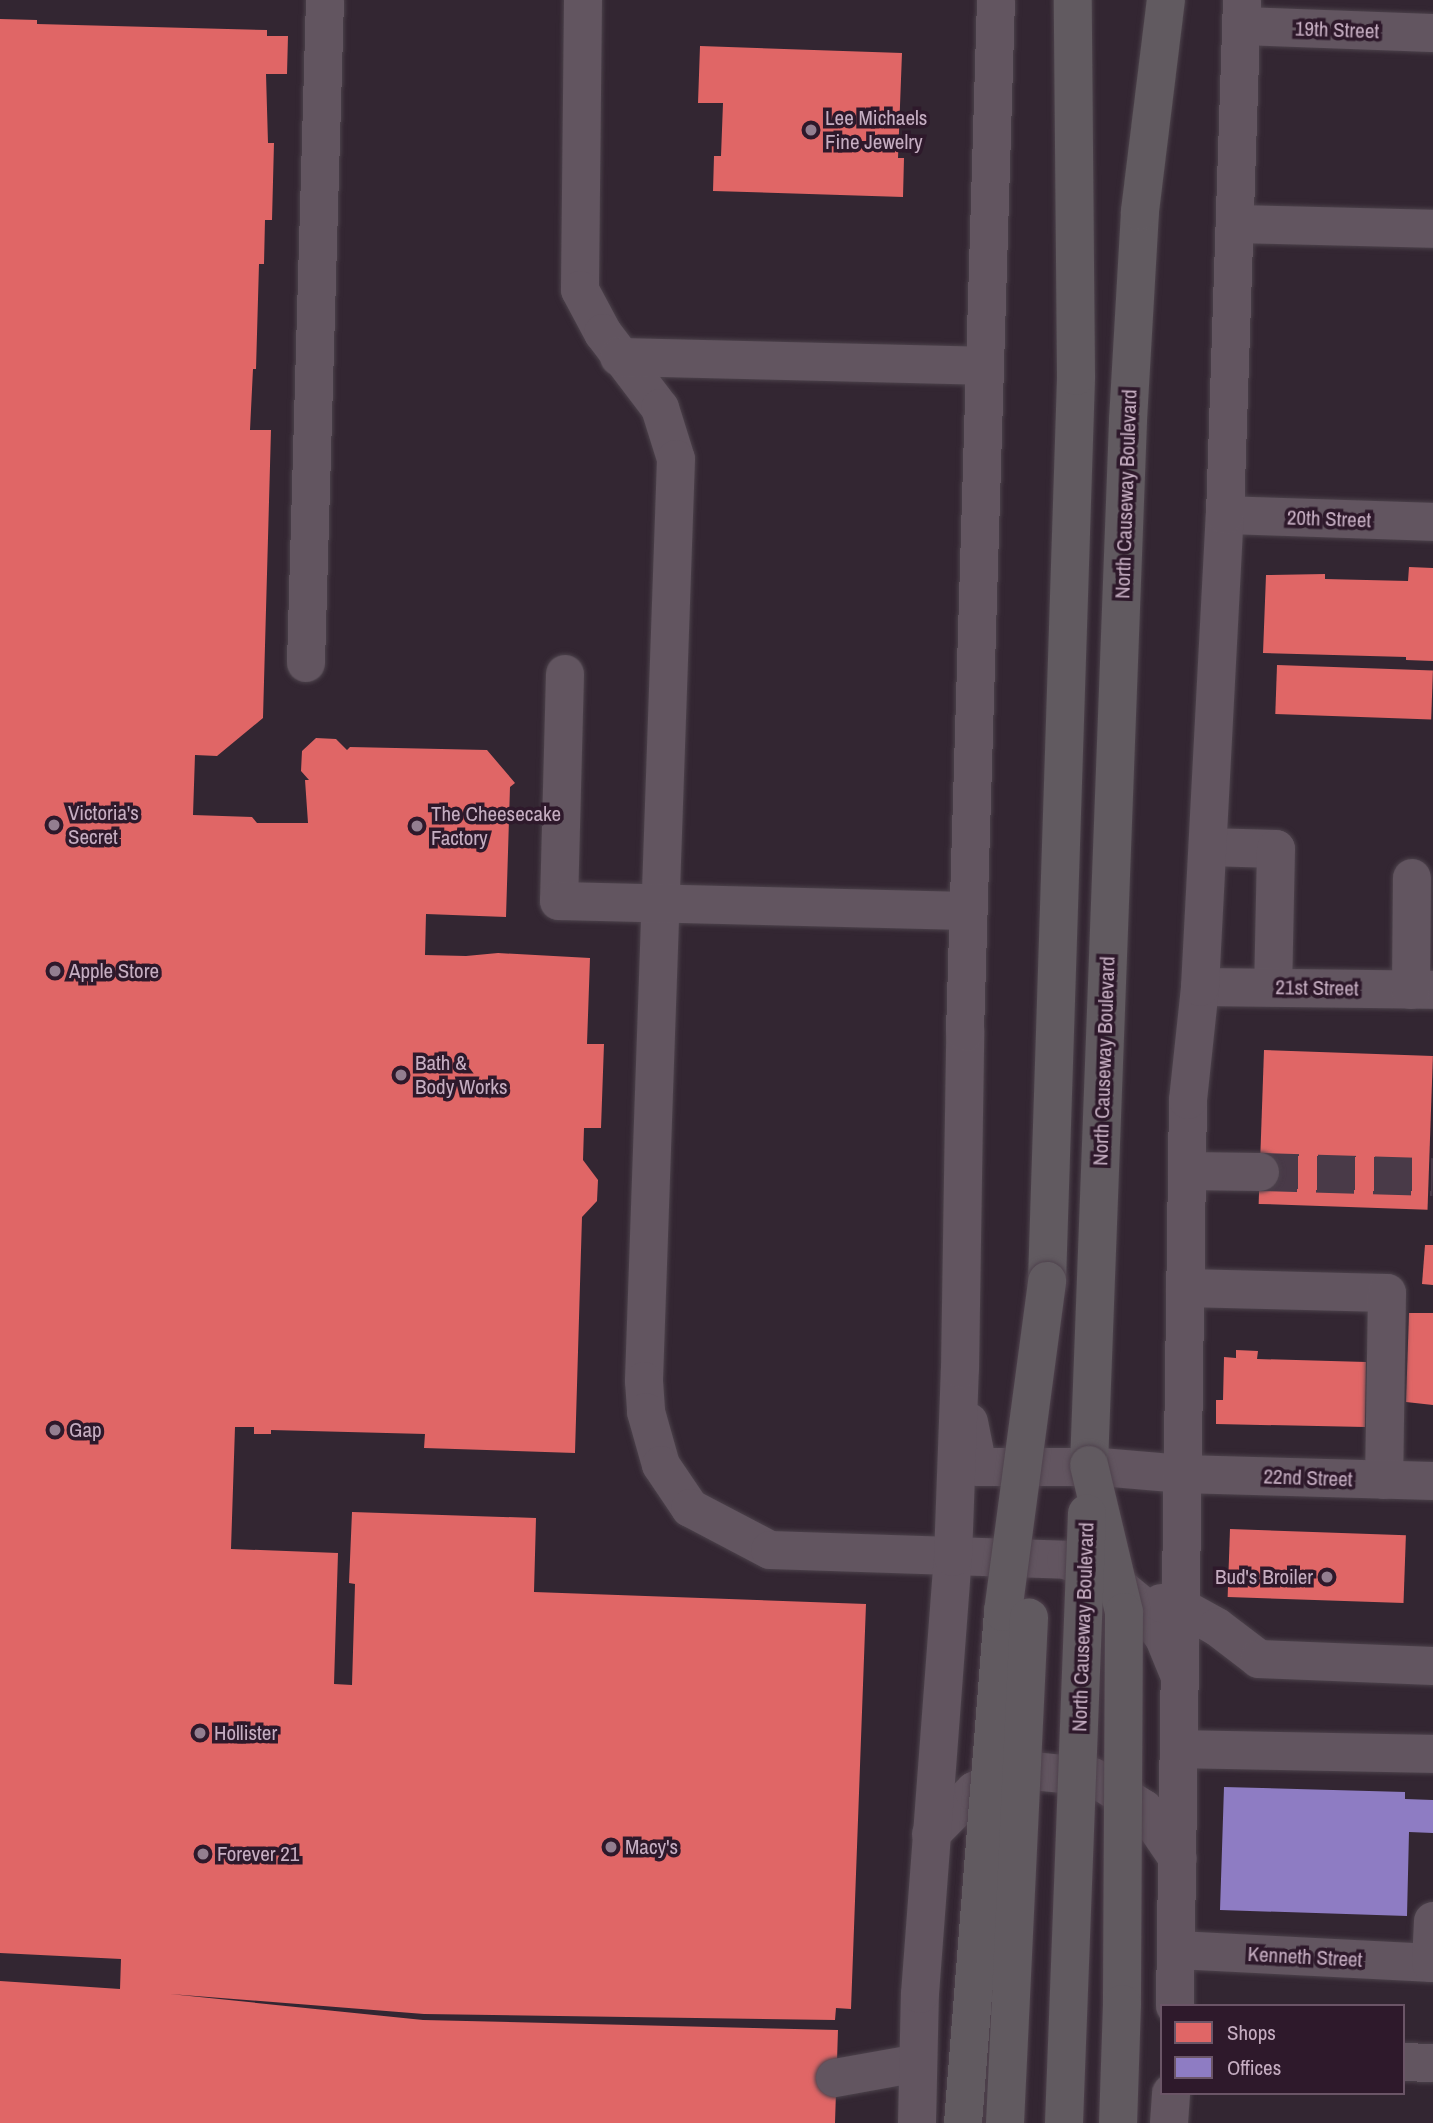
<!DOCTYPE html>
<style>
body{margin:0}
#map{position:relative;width:1433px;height:2123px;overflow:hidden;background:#332632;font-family:"Archivo Narrow",sans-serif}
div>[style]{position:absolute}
.shops>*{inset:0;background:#e06666;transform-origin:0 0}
.offices>*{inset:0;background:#8e7cc3}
.minor-tunnel>*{height:38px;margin-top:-19px;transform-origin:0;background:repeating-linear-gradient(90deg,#493a48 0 38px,transparent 0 57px)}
.roads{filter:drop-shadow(0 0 2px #4c424b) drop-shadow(0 0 2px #4c424b)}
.minor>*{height:38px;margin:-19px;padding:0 19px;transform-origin:19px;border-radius:19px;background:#625560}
.highway>*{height:38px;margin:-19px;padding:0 19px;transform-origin:19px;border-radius:19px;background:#615a60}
.bridges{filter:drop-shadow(0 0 2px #4f424d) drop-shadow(0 0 2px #4f424d)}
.highway-bridge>*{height:38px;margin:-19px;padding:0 19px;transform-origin:19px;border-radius:19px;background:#615a60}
.dots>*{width:19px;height:19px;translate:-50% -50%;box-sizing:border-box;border:4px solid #2e192b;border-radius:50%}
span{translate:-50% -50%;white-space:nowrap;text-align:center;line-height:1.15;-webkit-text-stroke:7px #2e192b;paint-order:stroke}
.street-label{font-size:21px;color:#c6aec2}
.poi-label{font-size:21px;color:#c6aec2}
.left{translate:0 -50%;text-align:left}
.right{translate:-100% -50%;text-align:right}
.legend{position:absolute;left:1160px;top:2004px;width:245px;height:91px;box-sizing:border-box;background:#2e192b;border:2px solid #6b5567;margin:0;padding:9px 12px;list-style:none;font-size:21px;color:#c6aec2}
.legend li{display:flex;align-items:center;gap:14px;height:35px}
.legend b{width:35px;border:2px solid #6b5567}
</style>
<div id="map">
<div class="shops">
<div style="clip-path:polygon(0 19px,37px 20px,37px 24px,267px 30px,267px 36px,288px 36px,287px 74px,266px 74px,268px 143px,274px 143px,272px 220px,265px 220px,264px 264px,259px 264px,256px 369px,253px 369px,250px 430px,271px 430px,263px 718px,217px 756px,195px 755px,193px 815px,252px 817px,257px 823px,308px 823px,305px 780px,309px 780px,301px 771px,302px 751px,316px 738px,336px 739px,347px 750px,350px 747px,487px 750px,515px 783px,510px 787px,506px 917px,426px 914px,425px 955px,466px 956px,498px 953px,590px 958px,587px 1044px,604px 1044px,601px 1128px,584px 1128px,583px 1160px,598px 1180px,597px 1201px,582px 1217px,575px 1453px,424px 1448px,425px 1434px,271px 1430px,271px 1434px,254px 1434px,254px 1427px,235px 1427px,231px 1549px,338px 1553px,334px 1684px,352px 1685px,355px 1584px,349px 1583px,352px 1512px,536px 1518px,534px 1592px,866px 1604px,851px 2009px,836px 2008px,835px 2020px,424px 2014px,170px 1994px,423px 2020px,838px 2030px,835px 2123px,0 2123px,0 1981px,120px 1989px,121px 1959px,0 1953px)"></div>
<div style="clip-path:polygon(700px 46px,902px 53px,898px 158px,904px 158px,903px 197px,713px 191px,714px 156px,721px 156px,723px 103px,698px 103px)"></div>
<div style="clip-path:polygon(1409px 567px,1433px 568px,1433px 661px,1406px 660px,1406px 657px,1263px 653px,1266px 575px,1325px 574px,1325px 579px,1408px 581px)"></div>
<div style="left:1277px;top:665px;width:156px;height:49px;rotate:2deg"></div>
<div style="left:1264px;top:1050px;width:169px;height:154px;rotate:2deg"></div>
<div style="clip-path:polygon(1425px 1245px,1433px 1245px,1433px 1285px,1422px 1284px)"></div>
<div style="clip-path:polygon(1409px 1313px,1433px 1313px,1433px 1405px,1406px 1402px)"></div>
<div style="clip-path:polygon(1236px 1350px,1258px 1351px,1257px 1359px,1366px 1362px,1365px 1427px,1216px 1424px,1216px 1400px,1223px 1400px,1224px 1357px,1236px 1358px)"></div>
<div style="left:1230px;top:1529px;width:176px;height:68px;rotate:2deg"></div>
</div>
<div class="offices">
<div style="clip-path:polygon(1224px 1787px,1405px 1792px,1405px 1799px,1433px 1800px,1433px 1833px,1409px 1832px,1407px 1916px,1220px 1910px)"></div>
</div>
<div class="minor-tunnel">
<div style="left:1260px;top:1172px;width:173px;rotate:1.7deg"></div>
</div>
<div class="roads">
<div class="minor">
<div style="left:583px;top:0;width:290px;rotate:90.6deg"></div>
<div style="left:580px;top:290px;width:49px;rotate:61.9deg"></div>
<div style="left:603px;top:333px;width:94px;rotate:52.8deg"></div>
<div style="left:660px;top:408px;width:53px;rotate:72.6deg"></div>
<div style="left:676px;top:459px;width:923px;rotate:91.99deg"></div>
<div style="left:644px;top:1381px;width:31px;rotate:86deg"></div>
<div style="left:646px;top:1412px;width:55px;rotate:74.2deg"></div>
<div style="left:661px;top:1465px;width:52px;rotate:56deg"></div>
<div style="left:690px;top:1508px;width:90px;rotate:27.7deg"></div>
<div style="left:770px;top:1550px;width:296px;rotate:1.9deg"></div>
<div style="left:1066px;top:1560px;width:43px;rotate:21.8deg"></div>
<div style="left:1106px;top:1576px;width:43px;rotate:39.3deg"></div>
<div style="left:1139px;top:1603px;width:43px;rotate:54.5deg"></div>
<div style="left:1164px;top:1638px;width:42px;rotate:67.7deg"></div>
<div style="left:1242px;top:26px;width:191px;rotate:2.1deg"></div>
<div style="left:1235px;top:224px;width:198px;rotate:1.4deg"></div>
<div style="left:619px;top:357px;width:364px;rotate:1.4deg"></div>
<div style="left:1225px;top:515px;width:208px;rotate:1.9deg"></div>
<div style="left:306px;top:663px;width:663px;rotate:-88.36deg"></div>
<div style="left:565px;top:674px;width:227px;rotate:91.5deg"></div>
<div style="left:559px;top:901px;width:409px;rotate:1.4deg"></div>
<div style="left:1208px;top:847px;width:68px;rotate:1.7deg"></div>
<div style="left:1276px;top:849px;width:138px;rotate:91.2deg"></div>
<div style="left:1200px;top:987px;width:233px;rotate:0.7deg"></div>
<div style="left:1411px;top:990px;width:112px;rotate:-89.5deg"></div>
<div style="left:1187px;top:1171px;width:73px;rotate:0.8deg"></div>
<div style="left:1185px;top:1288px;width:202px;rotate:1.4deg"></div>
<div style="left:1387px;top:1293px;width:187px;rotate:90.9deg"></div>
<div style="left:969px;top:1422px;width:46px;rotate:78.7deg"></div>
<div style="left:978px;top:1467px;width:123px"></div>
<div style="left:1101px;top:1467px;width:82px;rotate:4.9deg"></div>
<div style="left:1183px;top:1474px;width:250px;rotate:1.6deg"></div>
<div style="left:1161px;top:1603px;width:20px;rotate:11deg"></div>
<div style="left:1181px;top:1607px;width:41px;rotate:29.1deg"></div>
<div style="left:1217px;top:1627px;width:53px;rotate:37.3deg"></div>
<div style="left:1259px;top:1659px;width:174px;rotate:2.3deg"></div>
<div style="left:1180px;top:1749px;width:253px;rotate:1.1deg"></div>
<div style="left:931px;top:1834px;width:61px;rotate:-45deg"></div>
<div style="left:974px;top:1791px;width:61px;rotate:-19deg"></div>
<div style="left:1032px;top:1771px;width:61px;rotate:5.6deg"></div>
<div style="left:1093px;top:1777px;width:60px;rotate:32.1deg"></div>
<div style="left:1144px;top:1809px;width:60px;rotate:55.8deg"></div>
<div style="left:1177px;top:1950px;width:256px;rotate:2.9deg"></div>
<div style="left:1431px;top:1963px;width:42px;rotate:-87.3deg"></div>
<div style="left:1175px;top:2006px;width:906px;rotate:-89.18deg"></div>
<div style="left:1188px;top:1100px;width:114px;rotate:-83.9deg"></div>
<div style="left:1200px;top:987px;width:473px;rotate:-87deg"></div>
<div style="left:1225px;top:515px;width:515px;rotate:-88.11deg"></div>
<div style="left:1403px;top:2062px;width:30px;rotate:2deg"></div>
<div style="left:835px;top:2078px;width:84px;rotate:-10.2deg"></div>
<div style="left:917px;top:2123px;width:129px;rotate:-88.7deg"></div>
<div style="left:920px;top:1994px;width:438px;rotate:-85.7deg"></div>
<div style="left:953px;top:1557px;width:188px;rotate:-87.9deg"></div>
<div style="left:960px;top:1369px;width:337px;rotate:-89.1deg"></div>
<div style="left:965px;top:1032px;width:1032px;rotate:-88.28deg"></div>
<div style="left:1169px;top:2123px;width:30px;rotate:-86deg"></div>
</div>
<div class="highway">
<div style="left:1047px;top:1281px;width:905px;rotate:-88.16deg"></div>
<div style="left:1076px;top:376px;width:376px;rotate:-90.5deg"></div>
<div style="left:1089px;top:1465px;width:1046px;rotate:-87.86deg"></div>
<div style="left:1128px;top:420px;width:209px;rotate:-86.7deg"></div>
<div style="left:1140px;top:211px;width:213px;rotate:-83deg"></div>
</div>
</div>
<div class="bridges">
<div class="highway-bridge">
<div style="left:1089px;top:1465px;width:151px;rotate:76.6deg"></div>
<div style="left:1124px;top:1612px;width:392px;rotate:90.3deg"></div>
<div style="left:1122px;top:2004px;width:119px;rotate:91.9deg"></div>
<div style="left:963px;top:2123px;width:513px;rotate:-85.52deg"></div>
<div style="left:1003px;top:1612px;width:334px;rotate:-82.4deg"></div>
<div style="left:1005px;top:2123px;width:506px;rotate:-87.28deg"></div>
<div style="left:1064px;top:2123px;width:610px;rotate:-87.84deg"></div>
</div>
</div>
<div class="dots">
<div style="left:811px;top:130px;background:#937e90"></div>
<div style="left:54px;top:825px;background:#937e90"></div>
<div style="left:417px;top:826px;background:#937e90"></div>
<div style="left:55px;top:971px;background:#937e90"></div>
<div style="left:401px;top:1075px;background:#937e90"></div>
<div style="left:55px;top:1430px;background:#937e90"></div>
<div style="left:1327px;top:1577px;background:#937e90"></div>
<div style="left:200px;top:1733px;background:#937e90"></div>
<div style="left:611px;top:1847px;background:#937e90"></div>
<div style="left:203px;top:1854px;background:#937e90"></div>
</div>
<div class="street-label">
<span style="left:1337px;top:30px;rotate:2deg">19th Street</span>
<span style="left:1126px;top:494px;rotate:-88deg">North Causeway Boulevard</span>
<span style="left:1329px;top:519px;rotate:2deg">20th Street</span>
<span style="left:1317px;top:988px;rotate:1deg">21st Street</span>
<span style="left:1104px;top:1061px;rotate:-88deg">North Causeway Boulevard</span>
<span style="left:1308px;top:1478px;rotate:2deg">22nd Street</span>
<span style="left:1083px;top:1627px;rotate:-88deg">North Causeway Boulevard</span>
<span style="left:1305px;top:1957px;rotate:3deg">Kenneth Street</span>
</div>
<div class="poi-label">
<span class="left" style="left:825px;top:130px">Lee Michaels<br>Fine Jewelry</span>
<span class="left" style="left:68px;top:825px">Victoria's<br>Secret</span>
<span class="left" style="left:431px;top:826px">The Cheesecake<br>Factory</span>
<span class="left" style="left:69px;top:971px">Apple Store</span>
<span class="left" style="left:415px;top:1075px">Bath &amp;<br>Body Works</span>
<span class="left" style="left:69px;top:1430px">Gap</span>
<span class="right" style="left:1313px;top:1577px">Bud's Broiler</span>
<span class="left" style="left:214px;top:1733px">Hollister</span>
<span class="left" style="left:625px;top:1847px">Macy's</span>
<span class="left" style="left:217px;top:1854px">Forever 21</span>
</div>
<ul class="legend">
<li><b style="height:19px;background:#e06666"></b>Shops</li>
<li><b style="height:19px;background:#8e7cc3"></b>Offices</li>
</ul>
</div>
